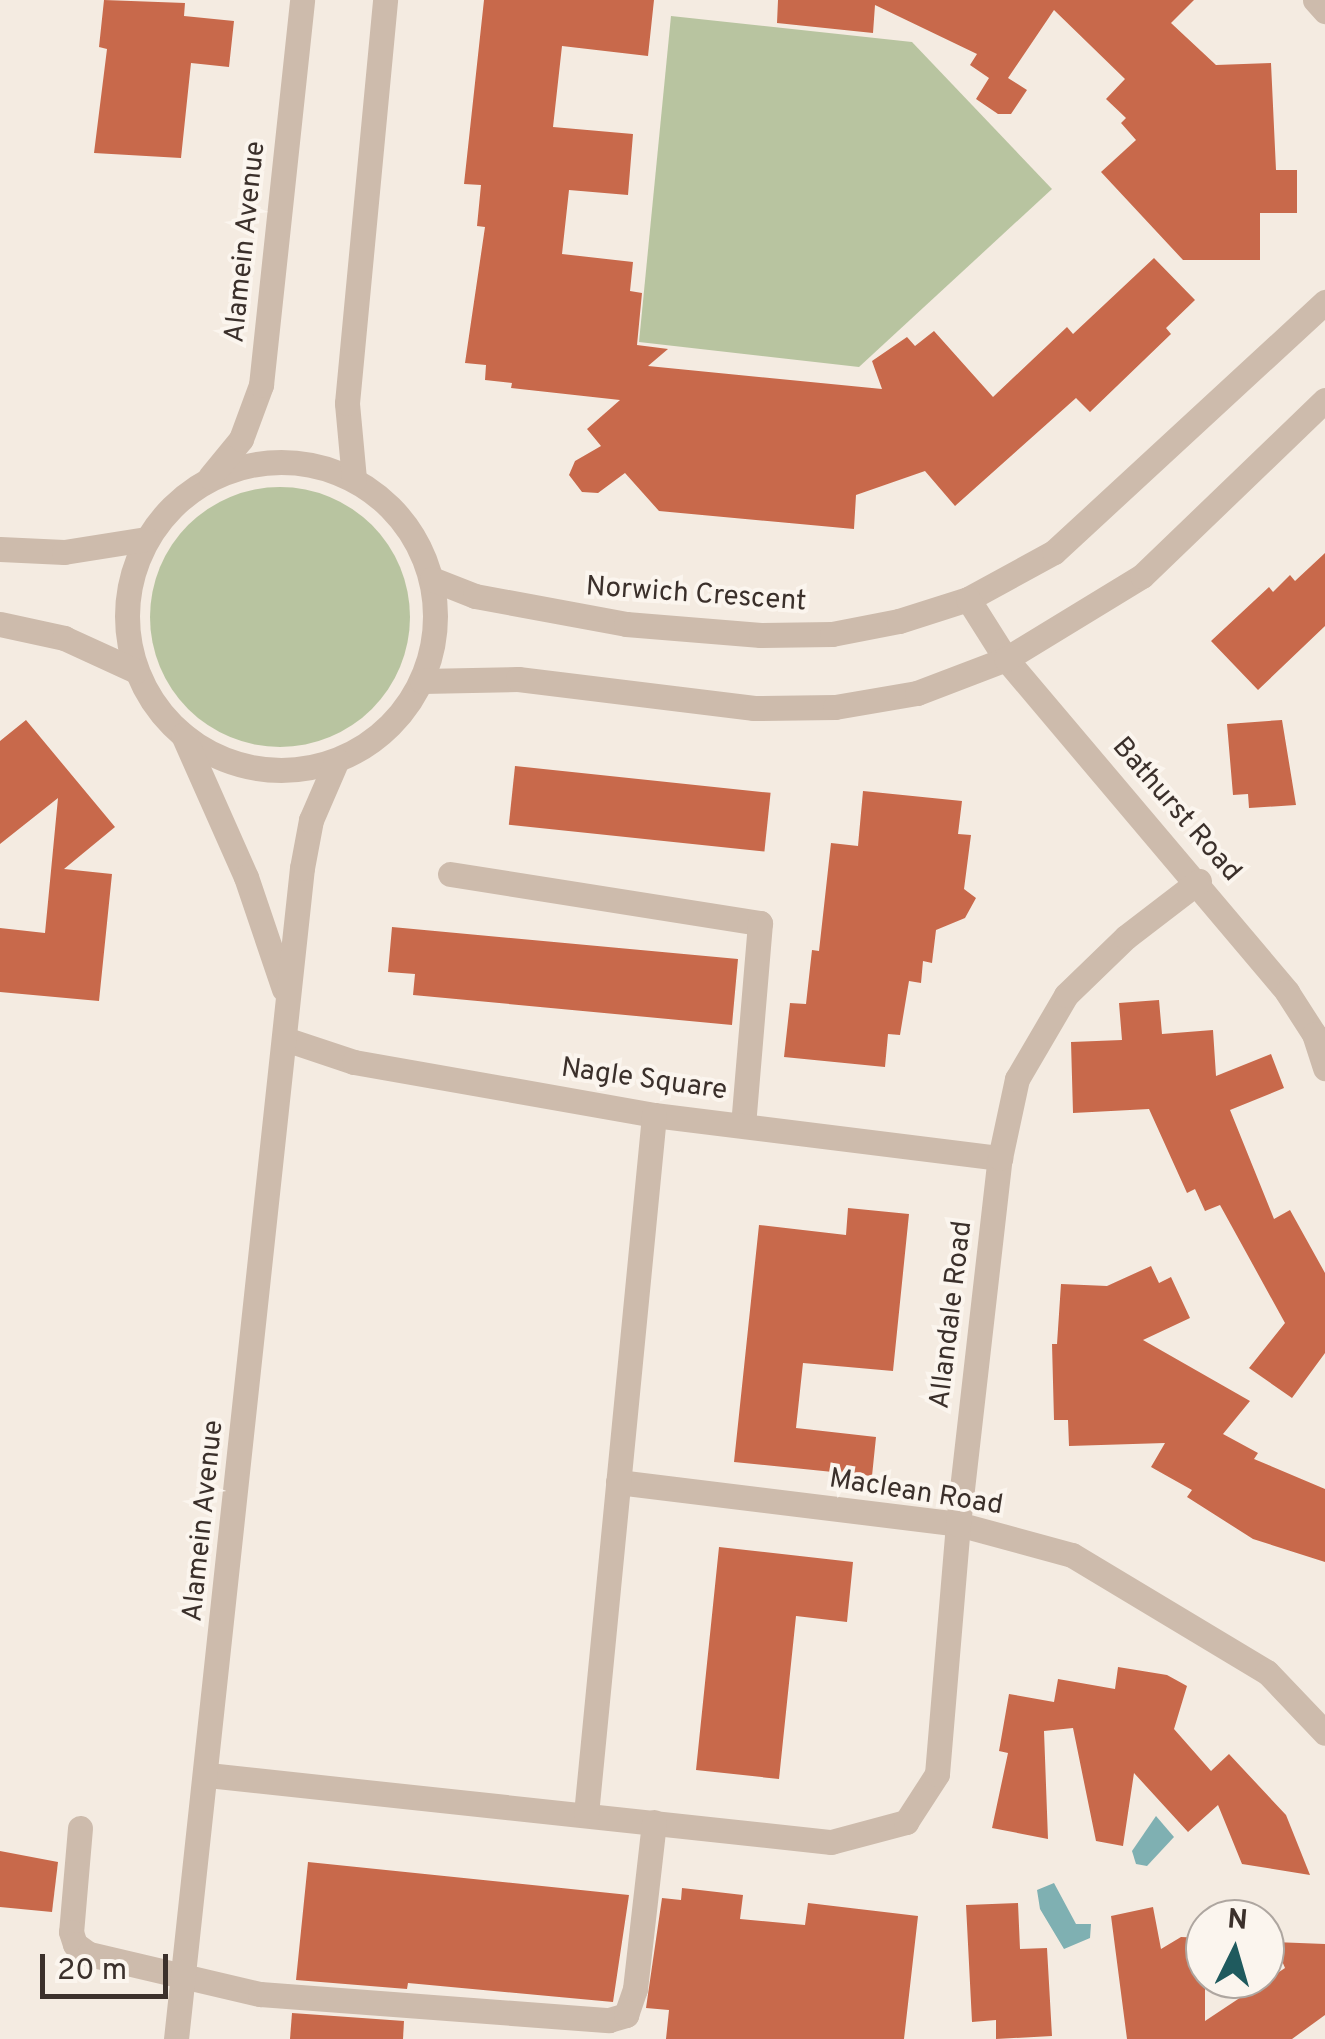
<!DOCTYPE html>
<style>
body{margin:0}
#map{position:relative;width:1325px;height:2039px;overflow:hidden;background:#f4ebe1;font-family:Overpass,sans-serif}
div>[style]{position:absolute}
.green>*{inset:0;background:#b8c4a0}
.round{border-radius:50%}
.water>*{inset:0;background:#7fb0b2}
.building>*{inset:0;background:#c8694b;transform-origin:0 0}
.minor>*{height:25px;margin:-12.5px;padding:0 12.5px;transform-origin:12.5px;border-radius:12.5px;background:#cdbbac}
.minor>.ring{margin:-12.5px;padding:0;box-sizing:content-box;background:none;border:25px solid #cdbbac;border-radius:50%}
span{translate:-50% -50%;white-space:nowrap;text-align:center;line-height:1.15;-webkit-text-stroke:8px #fbf5ee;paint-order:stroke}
.street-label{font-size:28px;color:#3b302b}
.north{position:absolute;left:1185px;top:1899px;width:100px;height:100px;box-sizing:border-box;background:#fbf5ee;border:2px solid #aea6a0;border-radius:50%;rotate:5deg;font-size:28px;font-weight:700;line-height:40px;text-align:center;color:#3b302b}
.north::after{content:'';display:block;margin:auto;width:35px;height:45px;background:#1f5a5e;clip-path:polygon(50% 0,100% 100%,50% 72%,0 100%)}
.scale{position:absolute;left:40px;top:1954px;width:128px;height:45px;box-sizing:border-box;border:5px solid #3b302b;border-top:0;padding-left:12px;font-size:30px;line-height:35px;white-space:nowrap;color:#3b302b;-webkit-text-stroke:8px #fbf5ee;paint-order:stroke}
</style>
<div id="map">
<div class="green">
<div style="clip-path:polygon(671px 16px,912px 42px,1052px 189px,859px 367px,639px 342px)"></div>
<div class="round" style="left:150px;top:487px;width:260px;height:260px"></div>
</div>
<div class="water">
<div style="clip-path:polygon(1156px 1816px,1174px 1837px,1147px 1866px,1136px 1864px,1132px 1851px)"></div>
<div style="clip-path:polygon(1054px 1883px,1076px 1924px,1091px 1924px,1090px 1938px,1064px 1949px,1040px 1909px,1037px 1890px)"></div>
</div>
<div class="building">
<div style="clip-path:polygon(104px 0,185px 3px,184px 16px,234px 21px,229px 67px,191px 63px,181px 158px,94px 153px,107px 49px,99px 47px)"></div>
<div style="clip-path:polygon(484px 0,654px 0,648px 56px,562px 46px,553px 127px,633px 134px,628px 195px,569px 190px,562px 254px,633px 262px,630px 291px,642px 293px,637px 345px,668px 349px,648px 366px,882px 389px,872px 361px,907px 337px,915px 346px,934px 331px,993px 397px,1067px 327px,1073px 334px,1154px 258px,1195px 300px,1166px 328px,1171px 334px,1090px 412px,1076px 398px,955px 506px,925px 471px,856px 495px,854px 529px,659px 511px,625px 473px,598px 493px,582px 492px,569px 475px,575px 461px,601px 446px,587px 429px,620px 400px,511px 388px,512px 383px,485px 380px,486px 365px,465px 363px,485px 227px,477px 226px,481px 185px,464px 184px)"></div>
<div style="clip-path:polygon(778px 0,1194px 0,1171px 23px,1216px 65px,1271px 63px,1276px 170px,1297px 170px,1297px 213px,1260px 213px,1260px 260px,1183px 260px,1101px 172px,1136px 140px,1121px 123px,1126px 118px,1106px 99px,1125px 79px,1054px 10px,1008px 78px,1027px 90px,1011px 114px,998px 114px,976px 99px,989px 78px,970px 65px,977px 54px,875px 5px,873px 33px,777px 23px)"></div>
<div style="clip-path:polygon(1325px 553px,1325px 626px,1258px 690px,1211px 641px,1269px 587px,1273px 592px,1290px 575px,1295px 581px)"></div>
<div style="clip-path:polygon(26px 720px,115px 827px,64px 869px,112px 874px,99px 1001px,0 992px,0 928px,45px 933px,58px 798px,0 844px,0 741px)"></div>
<div style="clip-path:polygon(1282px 720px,1296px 805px,1249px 808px,1248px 794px,1233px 795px,1227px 724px)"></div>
<div style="left:515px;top:766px;width:257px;height:59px;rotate:6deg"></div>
<div style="clip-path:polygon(863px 791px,962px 801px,958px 834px,971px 835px,964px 889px,976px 898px,965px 918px,936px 930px,932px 963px,923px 961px,921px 983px,909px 981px,900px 1035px,888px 1034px,885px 1067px,784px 1057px,790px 1003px,806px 1004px,812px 950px,819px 951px,831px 843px,858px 846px)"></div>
<div style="clip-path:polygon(392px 927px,738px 959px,732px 1025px,413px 995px,415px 974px,388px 972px)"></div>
<div style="clip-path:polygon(1159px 1000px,1162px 1034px,1213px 1030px,1216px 1076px,1271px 1054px,1284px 1088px,1230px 1110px,1274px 1219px,1290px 1210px,1325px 1273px,1325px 1353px,1292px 1398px,1249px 1368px,1285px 1323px,1220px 1205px,1205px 1211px,1195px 1189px,1187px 1193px,1149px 1109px,1073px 1113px,1071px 1042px,1122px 1040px,1119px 1003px)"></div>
<div style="clip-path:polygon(848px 1208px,909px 1214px,893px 1371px,803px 1363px,796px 1428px,876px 1437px,872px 1476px,734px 1462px,759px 1225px,846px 1235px)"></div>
<div style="clip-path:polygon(1151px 1266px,1159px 1283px,1171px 1277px,1190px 1318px,1143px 1340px,1250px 1401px,1223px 1434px,1258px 1453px,1254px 1459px,1325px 1489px,1325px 1562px,1253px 1539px,1187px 1497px,1192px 1490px,1151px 1467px,1165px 1443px,1069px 1446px,1068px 1420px,1054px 1420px,1052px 1344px,1057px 1344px,1061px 1284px,1107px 1286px)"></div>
<div style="clip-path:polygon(719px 1547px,853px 1562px,847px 1622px,796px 1616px,779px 1779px,696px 1770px)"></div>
<div style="clip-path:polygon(1118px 1667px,1167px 1675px,1187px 1686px,1174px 1729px,1211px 1771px,1229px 1754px,1286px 1815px,1310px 1875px,1242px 1864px,1218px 1805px,1188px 1832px,1134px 1773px,1123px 1846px,1096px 1841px,1073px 1728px,1044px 1731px,1048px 1839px,992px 1828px,1008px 1753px,999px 1751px,1009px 1694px,1054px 1702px,1058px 1679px,1115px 1689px)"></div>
<div style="clip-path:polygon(0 1851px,58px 1862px,52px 1912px,0 1907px)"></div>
<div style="clip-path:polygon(308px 1862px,629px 1895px,613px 2002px,408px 1983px,407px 1989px,296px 1980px)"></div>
<div style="clip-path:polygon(682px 1888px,743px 1895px,740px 1919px,805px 1925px,808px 1903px,918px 1916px,904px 2039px,666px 2039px,669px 2010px,646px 2008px,662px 1898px,681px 1900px)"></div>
<div style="clip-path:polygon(1018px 1903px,1020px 1949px,1047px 1948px,1052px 2036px,996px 2039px,996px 2020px,972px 2022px,966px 1905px)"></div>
<div style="clip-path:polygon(1153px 1907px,1161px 1949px,1181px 1937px,1205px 1938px,1205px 2021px,1285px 1968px,1274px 1942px,1325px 1944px,1325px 2015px,1292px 2039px,1127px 2039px,1111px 1916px)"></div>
<div style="clip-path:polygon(292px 2013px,404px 2021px,403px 2039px,290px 2039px)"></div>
</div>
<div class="minor">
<div style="left:1315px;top:0;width:15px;rotate:48deg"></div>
<div class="ring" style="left:127px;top:462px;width:283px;height:283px"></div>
<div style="left:210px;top:477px;width:49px;rotate:-50.8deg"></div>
<div style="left:241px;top:439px;width:58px;rotate:-69.7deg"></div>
<div style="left:261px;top:385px;width:387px;rotate:-83.9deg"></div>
<div style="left:354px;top:479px;width:76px;rotate:-95.3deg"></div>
<div style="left:347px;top:403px;width:405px;rotate:-84.6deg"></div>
<div style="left:0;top:549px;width:64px;rotate:2.7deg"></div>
<div style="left:64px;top:552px;width:83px;rotate:-9deg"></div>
<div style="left:432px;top:579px;width:46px;rotate:21.6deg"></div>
<div style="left:475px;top:596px;width:154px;rotate:10.5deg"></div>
<div style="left:626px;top:624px;width:135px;rotate:4.7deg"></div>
<div style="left:761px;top:635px;width:71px;rotate:-0.8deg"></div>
<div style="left:832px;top:634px;width:68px;rotate:-11deg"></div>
<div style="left:899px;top:621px;width:72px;rotate:-17.7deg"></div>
<div style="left:968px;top:599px;width:98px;rotate:-28.7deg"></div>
<div style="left:1054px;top:552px;width:369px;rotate:-42.7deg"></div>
<div style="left:968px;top:599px;width:71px;rotate:57.7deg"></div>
<div style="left:1006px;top:659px;width:436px;rotate:49.8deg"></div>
<div style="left:1287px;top:992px;width:50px;rotate:57.3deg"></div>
<div style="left:1314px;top:1034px;width:36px;rotate:72deg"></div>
<div style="left:0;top:624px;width:66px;rotate:12.3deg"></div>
<div style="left:64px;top:638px;width:79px;rotate:24.6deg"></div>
<div style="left:422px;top:681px;width:96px;rotate:-1.2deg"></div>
<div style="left:518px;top:679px;width:238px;rotate:7deg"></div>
<div style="left:754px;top:708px;width:81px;rotate:-0.7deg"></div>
<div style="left:835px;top:707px;width:83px;rotate:-9.7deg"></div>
<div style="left:917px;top:693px;width:95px;rotate:-20.9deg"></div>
<div style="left:1006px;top:659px;width:159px;rotate:-31.4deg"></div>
<div style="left:1142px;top:576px;width:254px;rotate:-43.9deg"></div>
<div style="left:183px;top:735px;width:155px;rotate:66.1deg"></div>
<div style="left:246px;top:877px;width:118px;rotate:71.3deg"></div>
<div style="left:450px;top:874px;width:314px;rotate:9deg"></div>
<div style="left:760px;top:923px;width:202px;rotate:94.8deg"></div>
<div style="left:285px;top:1039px;width:73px;rotate:18.4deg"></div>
<div style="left:354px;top:1062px;width:305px;rotate:10deg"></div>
<div style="left:654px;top:1115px;width:349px;rotate:7.1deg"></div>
<div style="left:618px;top:1482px;width:343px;rotate:7deg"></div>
<div style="left:958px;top:1524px;width:118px;rotate:15.2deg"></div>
<div style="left:1072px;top:1555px;width:227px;rotate:31deg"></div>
<div style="left:1267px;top:1672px;width:84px;rotate:46.4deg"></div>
<div style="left:208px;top:1775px;width:627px;rotate:6.14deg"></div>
<div style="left:831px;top:1842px;width:78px;rotate:-14.9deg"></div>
<div style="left:906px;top:1822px;width:57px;rotate:-57.1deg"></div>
<div style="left:937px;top:1774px;width:251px;rotate:-85.2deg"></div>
<div style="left:958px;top:1524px;width:368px;rotate:-83.5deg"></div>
<div style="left:1000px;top:1158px;width:81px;rotate:-77.9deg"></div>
<div style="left:1017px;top:1079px;width:97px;rotate:-59.7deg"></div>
<div style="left:1066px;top:995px;width:83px;rotate:-44deg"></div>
<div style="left:1126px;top:937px;width:92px;rotate:-37.5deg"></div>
<div style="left:586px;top:1814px;width:702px;rotate:-84.44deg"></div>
<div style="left:80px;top:1828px;width:104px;rotate:94.9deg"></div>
<div style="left:71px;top:1932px;width:13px;rotate:72deg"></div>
<div style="left:75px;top:1944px;width:17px;rotate:36deg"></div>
<div style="left:89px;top:1954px;width:176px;rotate:13.2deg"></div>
<div style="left:260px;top:1994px;width:350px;rotate:4.3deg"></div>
<div style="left:609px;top:2020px;width:18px;rotate:-16deg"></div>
<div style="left:626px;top:2015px;width:28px;rotate:-71deg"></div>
<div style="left:635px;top:1989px;width:168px;rotate:-83.5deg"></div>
<div style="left:176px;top:2039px;width:1178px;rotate:-83.86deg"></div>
<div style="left:302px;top:868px;width:49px;rotate:-79.4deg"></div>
<div style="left:311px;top:820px;width:65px;rotate:-66.6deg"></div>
</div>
<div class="street-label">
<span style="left:246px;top:242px;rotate:-84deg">Alamein Avenue</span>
<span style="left:696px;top:595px;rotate:4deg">Norwich Crescent</span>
<span style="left:1176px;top:810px;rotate:49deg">Bathurst Road</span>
<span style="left:644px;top:1080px;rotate:8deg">Nagle Square</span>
<span style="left:952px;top:1315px;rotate:-83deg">Allandale Road</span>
<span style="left:916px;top:1493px;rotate:9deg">Maclean Road</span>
<span style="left:204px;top:1521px;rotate:-84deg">Alamein Avenue</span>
</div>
<div class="north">N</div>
<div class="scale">20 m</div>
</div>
